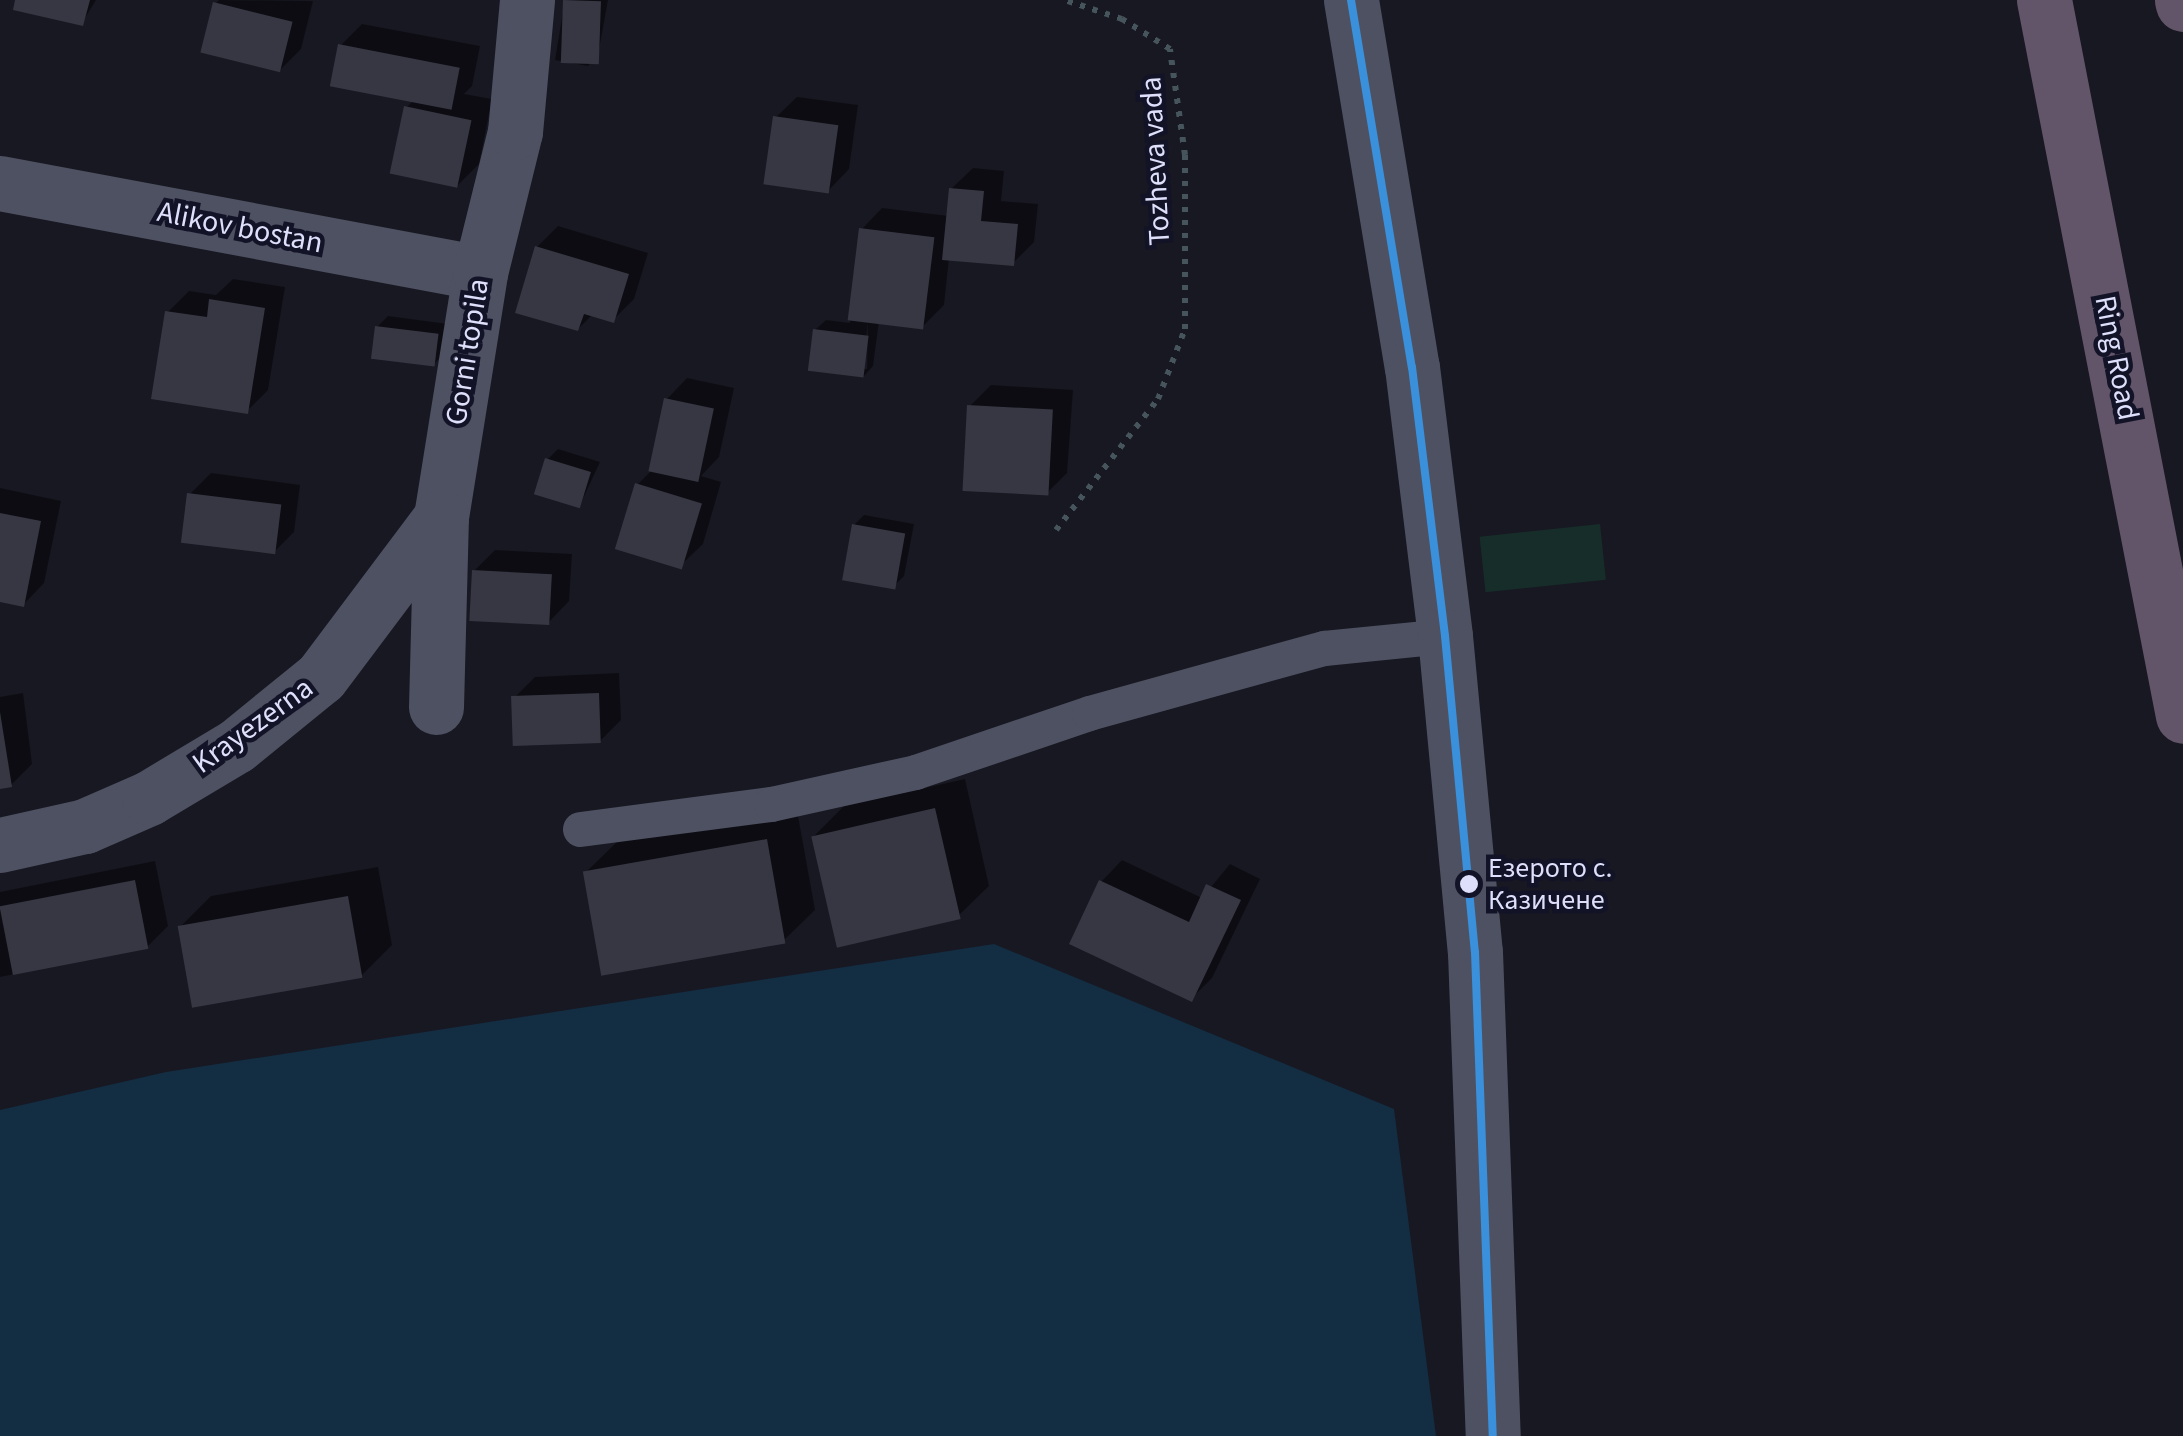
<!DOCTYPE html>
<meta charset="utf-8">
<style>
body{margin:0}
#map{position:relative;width:2183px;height:1436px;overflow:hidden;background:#181822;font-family:"Source Sans 3",sans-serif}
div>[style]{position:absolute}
.green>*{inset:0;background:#172d2a;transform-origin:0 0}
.water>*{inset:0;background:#132d42}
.shadow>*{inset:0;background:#0007}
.building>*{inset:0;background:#363743;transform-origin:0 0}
.path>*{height:6px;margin-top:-3px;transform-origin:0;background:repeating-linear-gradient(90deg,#46545b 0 5px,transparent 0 13px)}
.lane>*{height:35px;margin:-17.5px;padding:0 17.5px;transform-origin:17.5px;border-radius:17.5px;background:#4e5162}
.street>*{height:55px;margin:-27.5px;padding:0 27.5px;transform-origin:27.5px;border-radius:27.5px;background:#4e5162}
.highway>*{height:55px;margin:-27.5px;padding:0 27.5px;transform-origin:27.5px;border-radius:27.5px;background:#625569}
.bus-1>*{height:8px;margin:-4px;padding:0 4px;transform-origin:4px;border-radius:4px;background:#3a90db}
.dots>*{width:28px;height:28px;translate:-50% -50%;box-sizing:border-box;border:5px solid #131327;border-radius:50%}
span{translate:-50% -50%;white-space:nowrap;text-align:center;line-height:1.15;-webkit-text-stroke:9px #131327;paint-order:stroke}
.bus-label{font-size:28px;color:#dddffb}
.left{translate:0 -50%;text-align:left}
.street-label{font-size:30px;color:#dddffb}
</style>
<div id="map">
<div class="green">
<div style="left:1600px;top:524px;width:56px;height:121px;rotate:84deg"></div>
</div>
<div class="water">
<div style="clip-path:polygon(994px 944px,1394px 1109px,1436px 1436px,0 1436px,0 1110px,166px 1072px)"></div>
</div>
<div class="shadow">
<div style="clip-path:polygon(18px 0,96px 0,82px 23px)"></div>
<div style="clip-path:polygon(219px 0,313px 1px,301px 49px,280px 70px,215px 4px)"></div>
<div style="clip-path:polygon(565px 0,608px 0,598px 55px,588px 66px,555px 60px)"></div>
<div style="clip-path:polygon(362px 24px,480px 46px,472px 86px,464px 94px,492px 99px,479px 164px,458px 185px,406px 108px,414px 100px,341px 45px)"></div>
<div style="clip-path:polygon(797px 97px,858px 105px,849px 169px,828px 191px,775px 118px)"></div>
<div style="clip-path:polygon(evenodd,973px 168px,1004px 171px,1001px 201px,1038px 204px,1034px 242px,1013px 263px,949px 258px,944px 305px,923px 326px,879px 321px,873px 366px,863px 377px,815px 330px,826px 320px,850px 323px,861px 230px,882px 208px,949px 216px,951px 189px,973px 168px,868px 323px,867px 369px,862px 369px,868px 323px)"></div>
<div style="clip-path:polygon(558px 226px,648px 253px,634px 299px,613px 320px,593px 314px,578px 329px,537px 247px)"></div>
<div style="clip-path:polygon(233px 279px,285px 287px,268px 390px,247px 411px,168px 312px,189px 291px,216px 295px)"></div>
<div style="clip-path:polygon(388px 316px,448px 324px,444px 354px,434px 364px,377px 327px)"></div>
<div style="clip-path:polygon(687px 378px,734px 388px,719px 457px,701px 476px,721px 482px,703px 544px,681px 565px,638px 484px,651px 471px,666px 400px)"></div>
<div style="clip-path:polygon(991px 385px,1073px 390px,1067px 473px,1046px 494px,970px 406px)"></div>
<div style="clip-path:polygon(558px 449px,600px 462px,580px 505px,548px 459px)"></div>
<div style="clip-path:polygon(211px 473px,300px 485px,294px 532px,273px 553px,190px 494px)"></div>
<div style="clip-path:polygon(0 488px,61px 501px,44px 583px,23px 605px,0 600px)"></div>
<div style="clip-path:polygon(864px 515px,914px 524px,904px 576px,893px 587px,854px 525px)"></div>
<div style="clip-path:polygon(495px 550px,572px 554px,569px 601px,548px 623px,474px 571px)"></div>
<div style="clip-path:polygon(619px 673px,621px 720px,600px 741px,514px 698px,535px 677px)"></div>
<div style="clip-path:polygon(23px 693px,32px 764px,11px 785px,0 786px,0 697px)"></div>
<div style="clip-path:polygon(965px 779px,989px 886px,958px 916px,813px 837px,844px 806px)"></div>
<div style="clip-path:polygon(797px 810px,815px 910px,784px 940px,586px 872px,617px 842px)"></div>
<div style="clip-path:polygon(1122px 860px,1202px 898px,1230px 864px,1260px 879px,1212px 978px,1191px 999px,1101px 882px)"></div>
<div style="clip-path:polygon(155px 861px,168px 926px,147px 947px,0 977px,0 892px)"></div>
<div style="clip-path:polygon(378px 867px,392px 945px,361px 976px,180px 927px,211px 896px)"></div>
</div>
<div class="building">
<div style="clip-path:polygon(15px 0,90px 0,83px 26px,13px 10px)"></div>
<div style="left:563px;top:0;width:38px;height:63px;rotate:2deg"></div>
<div style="left:213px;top:2px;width:82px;height:52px;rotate:14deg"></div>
<div style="left:338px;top:44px;width:124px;height:43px;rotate:11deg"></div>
<div style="left:404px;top:106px;width:69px;height:69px;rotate:12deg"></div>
<div style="left:773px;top:116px;width:66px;height:69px;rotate:8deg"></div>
<div style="clip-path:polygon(949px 188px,984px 191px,981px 221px,1018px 224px,1014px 266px,942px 260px)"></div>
<div style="left:859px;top:228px;width:76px;height:93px;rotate:7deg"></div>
<div style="clip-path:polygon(535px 246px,629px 274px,614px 323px,584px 314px,578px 331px,515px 313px)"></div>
<div style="clip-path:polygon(209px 299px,265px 308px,248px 414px,151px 399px,165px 311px,207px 317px)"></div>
<div style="left:375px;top:326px;width:64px;height:33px;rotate:7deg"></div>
<div style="left:813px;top:329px;width:56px;height:42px;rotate:7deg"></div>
<div style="left:664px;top:398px;width:51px;height:75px;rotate:12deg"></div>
<div style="left:967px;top:405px;width:86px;height:86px;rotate:3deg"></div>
<div style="left:545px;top:458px;width:48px;height:38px;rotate:17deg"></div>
<div style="left:635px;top:483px;width:70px;height:69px;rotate:17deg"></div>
<div style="left:187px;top:493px;width:95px;height:50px;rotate:7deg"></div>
<div style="clip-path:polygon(0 513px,41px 521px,24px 607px,0 602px)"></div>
<div style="left:852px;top:524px;width:54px;height:57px;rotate:10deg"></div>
<div style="left:472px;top:570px;width:80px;height:51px;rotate:3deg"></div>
<div style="left:599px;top:693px;width:50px;height:88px;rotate:88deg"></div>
<div style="clip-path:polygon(0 712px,12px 787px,0 789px)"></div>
<div style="left:935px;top:808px;width:114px;height:127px;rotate:77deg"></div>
<div style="left:767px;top:839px;width:106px;height:187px;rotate:80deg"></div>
<div style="left:135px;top:880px;width:70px;height:138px;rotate:79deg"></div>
<div style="clip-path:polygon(1099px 880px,1189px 922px,1206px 884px,1241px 900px,1192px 1002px,1069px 944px)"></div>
<div style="left:348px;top:896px;width:83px;height:173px;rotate:80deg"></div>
</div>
<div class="path">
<div style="left:1056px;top:530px;width:166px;rotate:-52.1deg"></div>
<div style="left:1158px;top:399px;width:75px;rotate:-68.9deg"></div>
<div style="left:1185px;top:329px;width:174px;rotate:-90deg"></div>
<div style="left:1185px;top:155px;width:107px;rotate:-98.1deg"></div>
<div style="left:1170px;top:49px;width:57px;rotate:-148deg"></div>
<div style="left:1122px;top:19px;width:60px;rotate:-161.6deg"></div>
</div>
<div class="lane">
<div style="left:580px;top:829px;width:193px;rotate:-7.5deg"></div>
<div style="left:771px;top:804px;width:148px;rotate:-12.5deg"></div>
<div style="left:915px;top:772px;width:184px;rotate:-18.7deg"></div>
<div style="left:1089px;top:713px;width:244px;rotate:-15.5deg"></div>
<div style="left:1324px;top:648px;width:122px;rotate:-5.7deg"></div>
</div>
<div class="street">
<div style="left:1351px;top:0;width:372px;rotate:80.6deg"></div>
<div style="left:1412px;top:367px;width:271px;rotate:83deg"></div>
<div style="left:1445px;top:636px;width:317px;rotate:84.6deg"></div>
<div style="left:1475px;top:952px;width:484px;rotate:87.9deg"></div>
<div style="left:0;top:183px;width:488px;rotate:10.6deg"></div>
<div style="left:436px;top:707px;width:190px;rotate:-88.5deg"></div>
<div style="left:441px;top:517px;width:247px;rotate:-80.9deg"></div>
<div style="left:480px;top:273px;width:145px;rotate:-76.1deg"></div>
<div style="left:515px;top:132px;width:133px;rotate:-84.8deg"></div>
<div style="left:0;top:845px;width:87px;rotate:-12.6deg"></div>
<div style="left:85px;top:826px;width:70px;rotate:-23.6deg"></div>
<div style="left:149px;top:798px;width:101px;rotate:-30.9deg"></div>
<div style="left:236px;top:746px;width:109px;rotate:-39.1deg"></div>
<div style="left:321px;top:677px;width:200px;rotate:-53.1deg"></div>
</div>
<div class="highway">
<div style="left:2044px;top:0;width:729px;rotate:79.01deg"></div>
<div style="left:2182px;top:0;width:4px;rotate:76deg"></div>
</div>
<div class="bus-1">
<div style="left:1351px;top:0;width:372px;rotate:80.6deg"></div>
<div style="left:1412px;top:367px;width:271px;rotate:83deg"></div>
<div style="left:1445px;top:636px;width:317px;rotate:84.6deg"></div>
<div style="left:1475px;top:952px;width:484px;rotate:87.9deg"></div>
</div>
<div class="dots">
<div style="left:1469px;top:884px;background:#dddffb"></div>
</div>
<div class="bus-label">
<span class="left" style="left:1488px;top:884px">Езерото с.<br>Казичене</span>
</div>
<div class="street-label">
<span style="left:1156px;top:161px;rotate:-93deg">Tozheva vada</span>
<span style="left:240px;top:228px;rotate:11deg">Alikov bostan</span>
<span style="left:468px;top:352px;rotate:-81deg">Gorni topila</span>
<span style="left:2116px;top:358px;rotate:79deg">Ring Road</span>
<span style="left:253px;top:726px;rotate:-36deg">Krayezerna</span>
</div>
</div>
